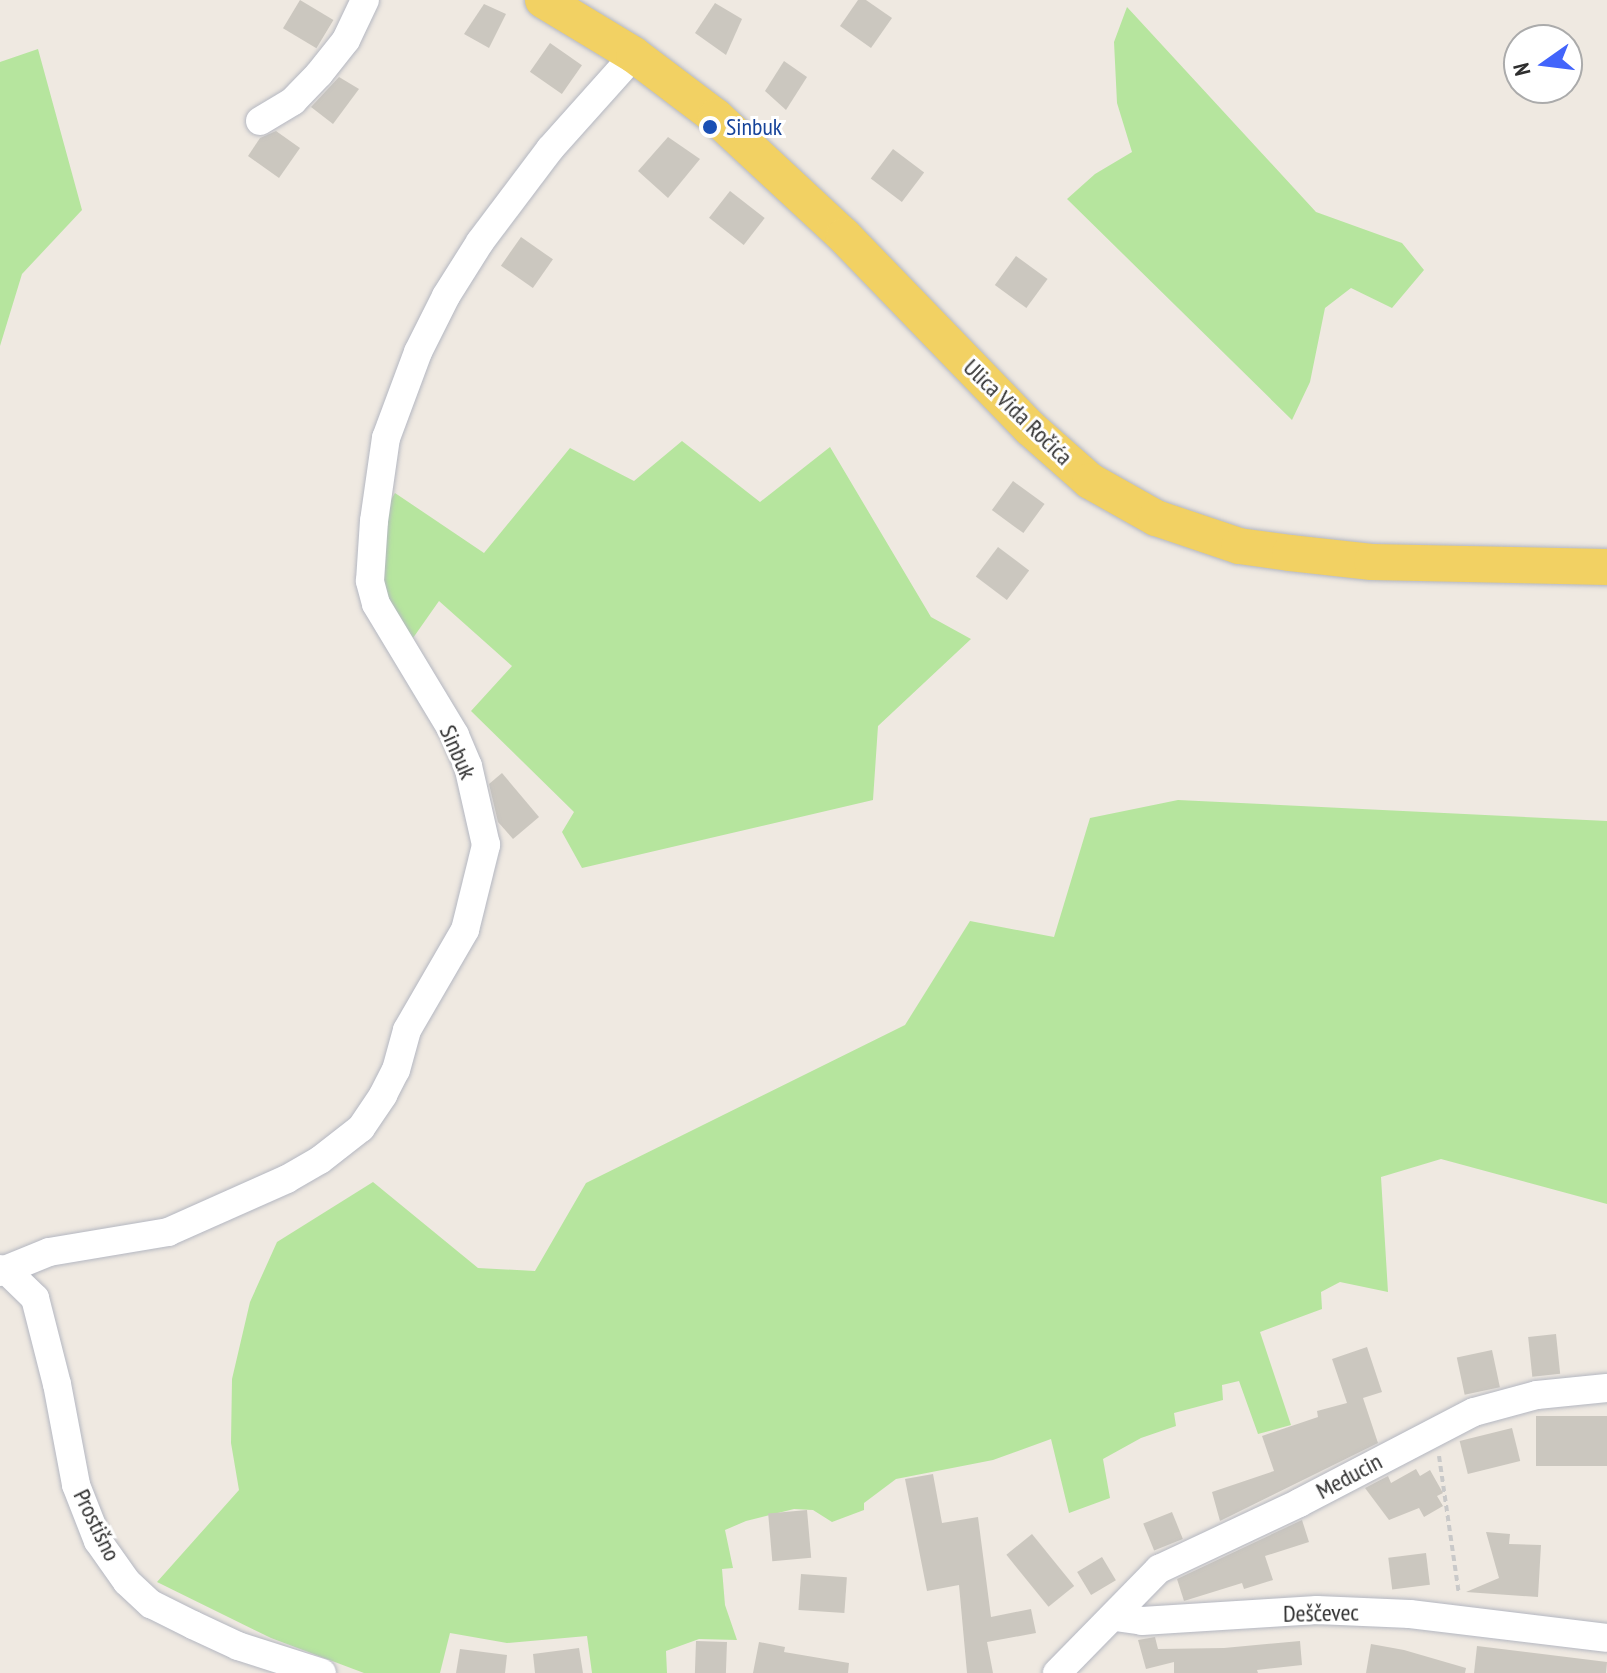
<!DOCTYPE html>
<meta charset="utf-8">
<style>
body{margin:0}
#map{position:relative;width:1607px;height:1673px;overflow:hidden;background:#efe9e1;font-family:"PT Sans Narrow",sans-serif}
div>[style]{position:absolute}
.green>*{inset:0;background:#b6e59e}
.building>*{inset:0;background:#cbc7bf;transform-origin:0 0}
.path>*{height:4px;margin-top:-2px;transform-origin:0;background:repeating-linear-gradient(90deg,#c9c9c9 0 6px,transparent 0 10px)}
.roads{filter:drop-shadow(0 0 2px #b4b7c1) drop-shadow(0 0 2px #b4b7c1)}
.minor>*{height:28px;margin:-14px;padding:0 14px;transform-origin:14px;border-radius:14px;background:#fff}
.major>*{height:36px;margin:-18px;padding:0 18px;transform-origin:18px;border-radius:18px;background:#f2d163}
.dots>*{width:22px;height:22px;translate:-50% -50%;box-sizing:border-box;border:4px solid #fff;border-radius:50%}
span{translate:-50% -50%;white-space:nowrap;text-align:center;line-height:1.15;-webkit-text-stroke:6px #fff;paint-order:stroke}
.transit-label{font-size:24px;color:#164399}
.left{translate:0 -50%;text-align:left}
.street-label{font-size:24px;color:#2e2e2e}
.north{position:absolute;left:1503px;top:24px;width:80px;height:80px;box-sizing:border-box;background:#fff;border:2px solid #ababab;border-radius:50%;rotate:256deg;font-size:22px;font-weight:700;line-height:32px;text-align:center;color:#2e2e2e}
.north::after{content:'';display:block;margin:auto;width:28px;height:36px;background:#4264fb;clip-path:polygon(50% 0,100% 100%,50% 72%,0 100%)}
</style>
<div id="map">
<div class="green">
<div style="clip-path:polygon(1127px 7px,1316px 212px,1402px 243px,1424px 270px,1392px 308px,1351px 288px,1325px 308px,1310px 382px,1292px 420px,1067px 199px,1095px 174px,1132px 152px,1117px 103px,1114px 42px)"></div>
<div style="clip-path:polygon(38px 49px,82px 210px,22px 274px,0 346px,0 62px)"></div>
<div style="clip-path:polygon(682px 441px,760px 502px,830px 447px,931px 617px,971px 639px,878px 726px,873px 800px,582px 868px,562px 832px,574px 812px,471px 711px,512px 666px,439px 601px,413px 638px,391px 606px,378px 568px,381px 516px,395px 493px,484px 553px,570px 448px,634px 481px)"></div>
<div style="clip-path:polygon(1178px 800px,1607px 821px,1607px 1204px,1441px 1159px,1381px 1177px,1388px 1292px,1340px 1282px,1321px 1292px,1322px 1309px,1260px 1332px,1291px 1425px,1258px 1434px,1239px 1381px,1222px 1385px,1223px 1400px,1174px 1413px,1176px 1426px,1141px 1438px,1103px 1459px,1110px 1498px,1069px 1513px,1051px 1439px,993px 1460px,896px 1479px,864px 1503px,864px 1510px,832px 1522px,813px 1510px,794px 1509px,746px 1521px,725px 1530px,733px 1568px,722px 1569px,725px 1605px,737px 1640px,699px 1639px,666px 1651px,667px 1673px,592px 1673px,587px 1636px,507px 1643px,450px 1633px,440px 1673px,364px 1673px,271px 1638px,157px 1582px,239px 1490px,231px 1443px,232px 1379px,250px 1302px,277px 1242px,373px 1182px,478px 1268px,535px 1271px,586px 1183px,905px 1025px,970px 921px,1054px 937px,1090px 818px)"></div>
</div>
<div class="building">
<div style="left:300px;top:0;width:39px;height:33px;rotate:31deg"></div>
<div style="clip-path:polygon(858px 0,866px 0,892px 18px,871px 48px,840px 26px)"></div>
<div style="clip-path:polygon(715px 3px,742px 19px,726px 55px,695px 33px)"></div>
<div style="clip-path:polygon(484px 4px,506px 14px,489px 48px,464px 34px)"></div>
<div style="left:550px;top:43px;width:39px;height:35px;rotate:35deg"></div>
<div style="clip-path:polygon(784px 61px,807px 77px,786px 110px,765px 91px)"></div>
<div style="clip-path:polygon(339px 77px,359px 89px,333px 124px,311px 107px)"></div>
<div style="clip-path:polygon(276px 131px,300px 148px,279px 178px,248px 156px,260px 138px)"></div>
<div style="clip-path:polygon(668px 137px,700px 159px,668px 198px,638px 171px)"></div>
<div style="left:893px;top:149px;width:39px;height:37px;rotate:37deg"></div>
<div style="left:730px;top:191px;width:44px;height:34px;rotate:38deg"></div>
<div style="left:521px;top:237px;width:39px;height:35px;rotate:35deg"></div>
<div style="left:1016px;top:256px;width:39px;height:36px;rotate:36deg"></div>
<div style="left:1013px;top:481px;width:39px;height:36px;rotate:36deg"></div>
<div style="left:998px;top:547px;width:39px;height:37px;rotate:37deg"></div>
<div style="clip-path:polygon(502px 773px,539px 817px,513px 839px,498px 822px,489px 784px)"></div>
<div style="left:1556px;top:1334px;width:40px;height:28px;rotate:84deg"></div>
<div style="clip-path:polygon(1367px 1347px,1382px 1392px,1363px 1398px,1378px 1443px,1220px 1521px,1212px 1492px,1274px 1471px,1262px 1436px,1318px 1417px,1317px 1411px,1347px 1403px,1332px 1359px)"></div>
<div style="left:1492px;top:1350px;width:38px;height:36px;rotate:78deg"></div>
<div style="left:1607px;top:1416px;width:50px;height:71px;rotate:90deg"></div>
<div style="left:1512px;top:1428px;width:34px;height:54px;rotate:76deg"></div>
<div style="clip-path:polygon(1416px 1469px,1420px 1476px,1430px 1470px,1443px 1493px,1437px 1496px,1443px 1506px,1424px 1517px,1419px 1508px,1389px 1520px,1365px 1488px,1388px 1476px,1391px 1483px)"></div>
<div style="clip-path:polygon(933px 1474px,942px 1523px,978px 1517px,991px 1617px,1031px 1609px,1036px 1633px,987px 1642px,993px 1673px,967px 1673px,959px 1585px,927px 1591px,905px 1479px)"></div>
<div style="left:807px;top:1510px;width:48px;height:39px;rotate:85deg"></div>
<div style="left:1172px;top:1512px;width:29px;height:31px;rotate:68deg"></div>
<div style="clip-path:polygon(1302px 1520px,1309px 1542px,1265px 1556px,1273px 1580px,1244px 1589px,1242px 1583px,1184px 1601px,1177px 1579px)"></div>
<div style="clip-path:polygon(1486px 1532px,1510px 1534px,1509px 1544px,1541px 1545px,1538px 1597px,1466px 1592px,1499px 1578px)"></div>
<div style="left:1032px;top:1534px;width:67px;height:33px;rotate:51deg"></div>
<div style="left:1426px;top:1553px;width:32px;height:38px;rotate:83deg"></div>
<div style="left:1102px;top:1557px;width:27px;height:29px;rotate:59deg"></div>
<div style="left:801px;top:1574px;width:46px;height:36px;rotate:4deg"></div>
<div style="clip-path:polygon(1155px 1637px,1158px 1649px,1224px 1648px,1300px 1641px,1302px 1665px,1257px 1670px,1258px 1673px,1174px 1673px,1174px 1662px,1146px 1669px,1138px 1640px)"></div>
<div style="left:696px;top:1641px;width:31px;height:32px;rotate:2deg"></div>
<div style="clip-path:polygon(759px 1642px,785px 1647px,784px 1652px,849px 1663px,848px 1673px,753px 1673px)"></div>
<div style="clip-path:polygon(1371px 1644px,1404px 1650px,1466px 1668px,1465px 1673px,1366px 1673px)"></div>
<div style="clip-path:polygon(1477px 1646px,1607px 1662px,1606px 1673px,1474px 1673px)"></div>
<div style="clip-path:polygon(579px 1648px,583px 1673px,535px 1673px,533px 1654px)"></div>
<div style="clip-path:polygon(460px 1649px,507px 1655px,505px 1673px,456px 1673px)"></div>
</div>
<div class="path">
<div style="left:1439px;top:1456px;width:139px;rotate:81.8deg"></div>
</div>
<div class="roads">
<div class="minor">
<div style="left:260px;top:121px;width:39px;rotate:-31deg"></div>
<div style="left:293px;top:101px;width:37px;rotate:-46deg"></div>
<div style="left:319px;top:74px;width:43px;rotate:-51.5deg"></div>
<div style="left:346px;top:40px;width:44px;rotate:-64.6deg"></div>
<div style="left:0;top:1269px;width:7px;rotate:16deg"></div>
<div style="left:7px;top:1271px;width:39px;rotate:44deg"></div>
<div style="left:35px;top:1298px;width:89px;rotate:75.7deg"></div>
<div style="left:57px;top:1384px;width:103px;rotate:79.3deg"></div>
<div style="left:76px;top:1485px;width:60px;rotate:68.6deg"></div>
<div style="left:98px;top:1541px;width:50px;rotate:54.7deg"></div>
<div style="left:127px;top:1582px;width:33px;rotate:43deg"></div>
<div style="left:151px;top:1604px;width:47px;rotate:26.6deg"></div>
<div style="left:193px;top:1625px;width:50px;rotate:25deg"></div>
<div style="left:238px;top:1646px;width:88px;rotate:17.8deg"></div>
<div style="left:0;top:1272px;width:53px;rotate:-22.2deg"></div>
<div style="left:49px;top:1252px;width:121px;rotate:-9.5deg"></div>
<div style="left:168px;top:1232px;width:130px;rotate:-24deg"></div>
<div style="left:287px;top:1179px;width:38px;rotate:-30deg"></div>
<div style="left:320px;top:1160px;width:52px;rotate:-38deg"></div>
<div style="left:361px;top:1128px;width:40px;rotate:-56deg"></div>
<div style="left:383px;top:1095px;width:28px;rotate:-63deg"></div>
<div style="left:396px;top:1070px;width:41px;rotate:-74.6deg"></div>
<div style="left:407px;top:1030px;width:116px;rotate:-59.9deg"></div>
<div style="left:465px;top:930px;width:88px;rotate:-76.1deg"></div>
<div style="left:486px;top:845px;width:81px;rotate:-102.8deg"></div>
<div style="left:468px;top:766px;width:34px;rotate:-113deg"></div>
<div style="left:455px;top:735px;width:153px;rotate:-121.1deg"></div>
<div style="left:376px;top:604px;width:24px;rotate:-105deg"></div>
<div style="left:370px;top:581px;width:60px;rotate:-86.2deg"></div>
<div style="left:374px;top:521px;width:84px;rotate:-81.8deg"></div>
<div style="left:386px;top:438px;width:92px;rotate:-69.6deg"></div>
<div style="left:418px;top:352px;width:63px;rotate:-63.4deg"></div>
<div style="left:446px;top:296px;width:64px;rotate:-57.8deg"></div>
<div style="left:480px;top:242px;width:116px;rotate:-53deg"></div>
<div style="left:550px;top:149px;width:126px;rotate:-48.2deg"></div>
<div style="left:1115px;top:1617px;width:27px;rotate:8deg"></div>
<div style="left:1142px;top:1621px;width:175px;rotate:-3.6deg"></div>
<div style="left:1317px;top:1610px;width:93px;rotate:2.5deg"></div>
<div style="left:1410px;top:1614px;width:198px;rotate:6.9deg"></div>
<div style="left:1057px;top:1673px;width:146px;rotate:-45.6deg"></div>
<div style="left:1159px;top:1569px;width:155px;rotate:-25.2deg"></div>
<div style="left:1299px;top:1503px;width:197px;rotate:-27.5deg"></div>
<div style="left:1474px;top:1412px;width:65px;rotate:-15.1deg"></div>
<div style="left:1537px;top:1395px;width:70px;rotate:-5.7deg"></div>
</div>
<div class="major">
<div style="left:543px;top:0;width:106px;rotate:31.1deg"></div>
<div style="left:634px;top:55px;width:103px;rotate:37.1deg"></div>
<div style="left:716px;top:117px;width:175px;rotate:42.9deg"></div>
<div style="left:844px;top:236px;width:267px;rotate:45.9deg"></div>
<div style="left:1030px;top:428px;width:80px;rotate:41.5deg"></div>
<div style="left:1090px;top:481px;width:76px;rotate:29.3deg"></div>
<div style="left:1156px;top:518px;width:88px;rotate:18.6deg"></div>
<div style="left:1239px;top:546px;width:51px;rotate:7.8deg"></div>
<div style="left:1290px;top:553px;width:82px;rotate:6.3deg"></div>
<div style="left:1372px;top:562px;width:235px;rotate:1.2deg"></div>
</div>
</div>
<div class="dots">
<div style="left:710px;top:127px;background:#1a4fb4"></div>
</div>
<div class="transit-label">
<span class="left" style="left:726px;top:127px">Sinbuk</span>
</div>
<div class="street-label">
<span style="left:1018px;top:412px;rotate:44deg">Ulica Vida Ročića</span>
<span style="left:458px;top:752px;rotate:66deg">Sinbuk</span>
<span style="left:1349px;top:1476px;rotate:-28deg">Meducin</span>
<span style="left:97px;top:1525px;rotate:64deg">Prostišno</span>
<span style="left:1321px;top:1613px;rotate:-1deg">Deščevec</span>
</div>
<div class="north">N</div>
</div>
